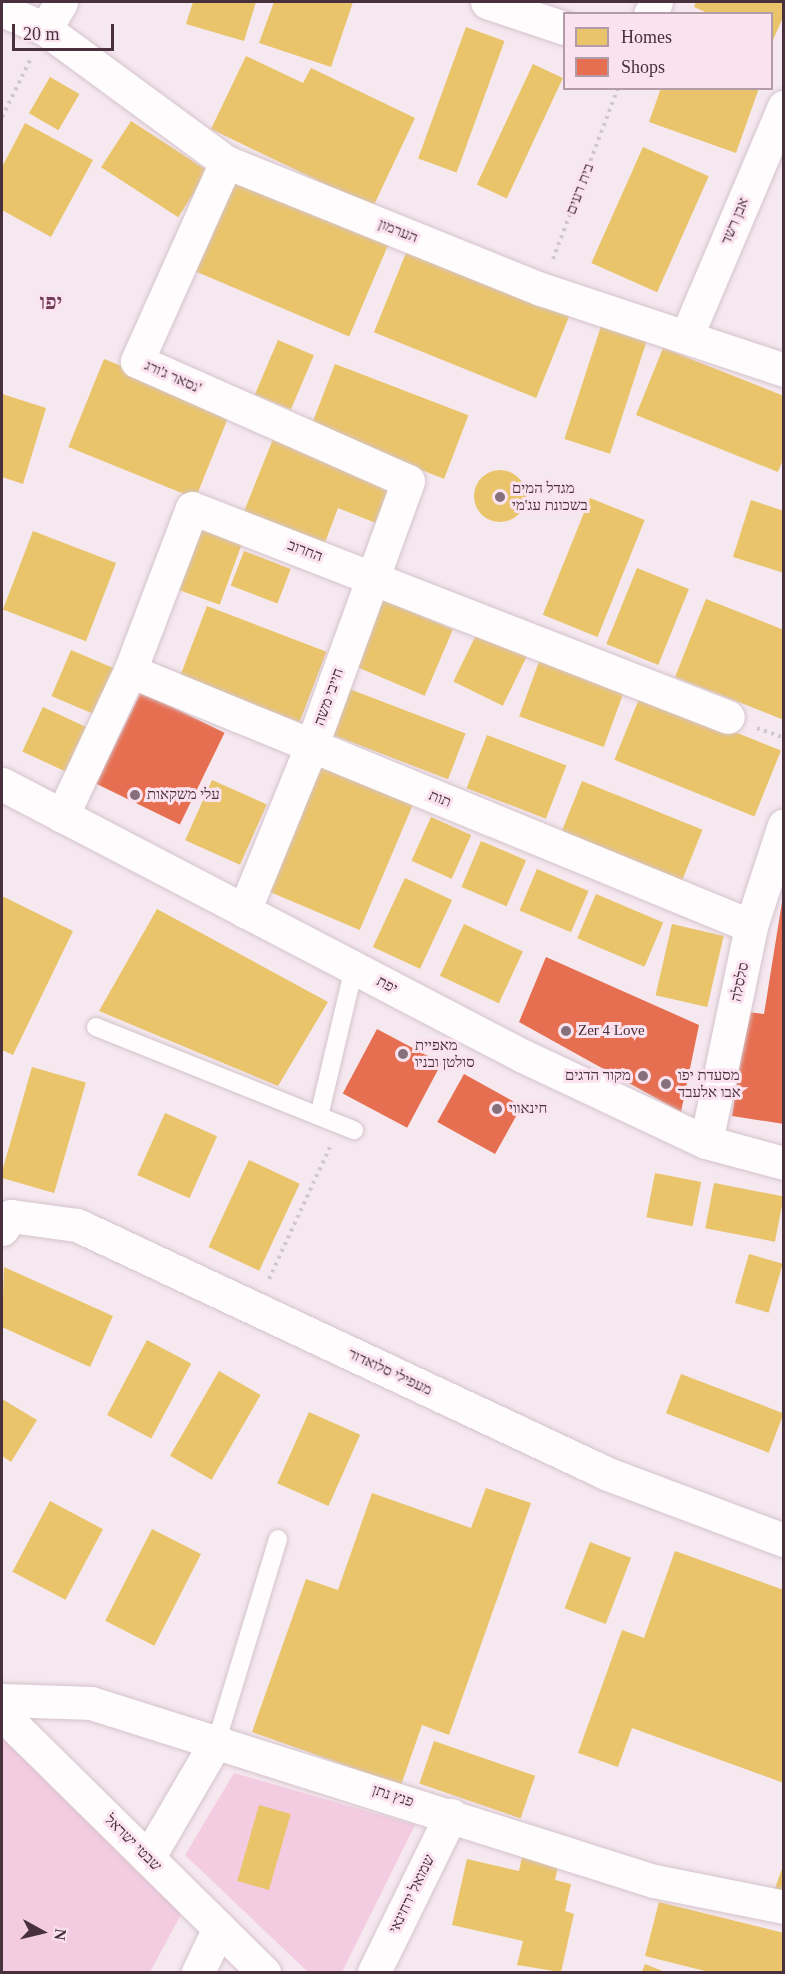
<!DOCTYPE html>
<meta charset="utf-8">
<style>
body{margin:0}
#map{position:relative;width:785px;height:1974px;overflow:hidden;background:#f5e8ef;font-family:"Times New Roman",Heebo,serif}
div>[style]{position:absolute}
.green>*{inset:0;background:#f3cce1}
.homes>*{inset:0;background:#e9c46a;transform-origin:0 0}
.round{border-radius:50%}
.shops>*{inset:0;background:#e76f51;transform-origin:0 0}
.path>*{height:4px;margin-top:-2px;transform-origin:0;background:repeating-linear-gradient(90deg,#d0c8cc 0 3px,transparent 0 7.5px)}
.roads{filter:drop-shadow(0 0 2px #d5c3cc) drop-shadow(0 0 2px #d5c3cc)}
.lane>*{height:18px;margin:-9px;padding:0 9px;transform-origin:9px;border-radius:9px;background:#fefcfd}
.street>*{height:33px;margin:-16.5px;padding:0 16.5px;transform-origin:16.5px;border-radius:16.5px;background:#fefcfd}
.secondary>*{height:33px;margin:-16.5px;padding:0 16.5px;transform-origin:16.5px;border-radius:16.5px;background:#fefcfd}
.dots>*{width:16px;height:16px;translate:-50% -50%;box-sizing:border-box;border:3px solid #fbe2ef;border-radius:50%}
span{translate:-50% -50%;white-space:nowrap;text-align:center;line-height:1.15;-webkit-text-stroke:6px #fbe2ef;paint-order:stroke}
.street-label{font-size:15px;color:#48303d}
.poi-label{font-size:15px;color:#48303d}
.left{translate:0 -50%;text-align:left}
.right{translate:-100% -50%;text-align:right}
.district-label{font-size:21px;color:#713d5b;font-weight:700}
.frame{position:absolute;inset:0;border:3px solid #48303d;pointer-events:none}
.legend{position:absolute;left:563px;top:12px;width:210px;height:78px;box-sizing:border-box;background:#fbe2ef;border:2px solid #b39ba8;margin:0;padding:8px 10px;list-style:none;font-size:18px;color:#48303d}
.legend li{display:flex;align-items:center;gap:12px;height:30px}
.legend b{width:30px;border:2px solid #b39ba8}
.north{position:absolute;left:12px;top:1902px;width:60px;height:60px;-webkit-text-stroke:4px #fbe2ef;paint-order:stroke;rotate:98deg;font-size:16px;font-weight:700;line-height:24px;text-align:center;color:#48303d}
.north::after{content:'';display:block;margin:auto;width:21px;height:27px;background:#48303d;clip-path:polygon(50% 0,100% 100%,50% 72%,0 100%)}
.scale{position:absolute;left:12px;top:24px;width:102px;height:27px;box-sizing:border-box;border:3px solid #48303d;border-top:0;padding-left:8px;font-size:18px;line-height:21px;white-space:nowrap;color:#48303d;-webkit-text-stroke:4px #fbe2ef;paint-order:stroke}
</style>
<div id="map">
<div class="green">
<div style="clip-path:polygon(2px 1731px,184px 1909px,150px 1972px,2px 1972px)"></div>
<div style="clip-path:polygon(234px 1773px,415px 1825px,342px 1972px,308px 1972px,185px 1855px)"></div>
</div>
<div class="homes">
<div style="clip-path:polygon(193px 2px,256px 2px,244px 41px,186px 24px)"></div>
<div style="clip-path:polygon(274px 2px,353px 2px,331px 67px,259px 43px)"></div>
<div style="clip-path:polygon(696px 2px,784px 2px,784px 15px,773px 40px,772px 14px,710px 14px,694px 7px)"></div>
<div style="left:466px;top:27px;width:41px;height:140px;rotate:20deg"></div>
<div style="clip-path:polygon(246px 56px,303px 83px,311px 68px,415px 118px,373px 207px,211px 129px)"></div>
<div style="left:533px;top:64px;width:33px;height:133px;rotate:25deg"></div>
<div style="left:50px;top:77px;width:34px;height:42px;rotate:30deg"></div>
<div style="clip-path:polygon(661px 88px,759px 88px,736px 153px,649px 122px)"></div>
<div style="left:131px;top:121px;width:92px;height:55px;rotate:33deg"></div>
<div style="clip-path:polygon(25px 123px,93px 160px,51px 237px,2px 210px,2px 167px)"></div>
<div style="left:643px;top:147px;width:72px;height:127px;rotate:24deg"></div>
<div style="left:234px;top:178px;width:168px;height:101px;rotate:23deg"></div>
<div style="left:408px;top:248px;width:175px;height:91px;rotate:22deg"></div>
<div style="left:603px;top:320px;width:48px;height:125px;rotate:18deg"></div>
<div style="left:278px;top:340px;width:39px;height:59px;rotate:23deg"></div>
<div style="clip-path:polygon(663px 348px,784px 396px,784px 457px,778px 472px,636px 415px)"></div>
<div style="left:104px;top:359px;width:137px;height:95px;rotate:22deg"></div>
<div style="left:335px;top:364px;width:143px;height:68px;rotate:21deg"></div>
<div style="clip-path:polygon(2px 394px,46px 408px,23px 484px,2px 477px)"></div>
<div style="clip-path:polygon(273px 439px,391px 485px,376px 523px,338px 508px,324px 545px,243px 514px)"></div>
<div class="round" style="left:474px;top:470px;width:52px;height:52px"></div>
<div style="left:590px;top:498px;width:59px;height:126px;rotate:22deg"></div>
<div style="clip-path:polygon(751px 500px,784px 511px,784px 573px,733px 557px)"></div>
<div style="left:197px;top:521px;width:50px;height:71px;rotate:20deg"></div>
<div style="left:33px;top:531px;width:89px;height:84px;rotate:21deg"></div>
<div style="left:244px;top:551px;width:50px;height:37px;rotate:21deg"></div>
<div style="left:637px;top:568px;width:56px;height:82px;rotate:22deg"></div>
<div style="left:381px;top:599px;width:78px;height:72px;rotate:23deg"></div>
<div style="clip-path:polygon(706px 599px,784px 630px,784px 720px,675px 677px)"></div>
<div style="left:207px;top:606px;width:128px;height:75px;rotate:21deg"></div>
<div style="left:477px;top:633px;width:55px;height:54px;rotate:26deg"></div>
<div style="left:71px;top:650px;width:49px;height:50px;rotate:23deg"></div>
<div style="left:540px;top:659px;width:90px;height:61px;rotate:20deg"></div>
<div style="left:347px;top:688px;width:127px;height:49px;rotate:21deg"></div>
<div style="left:641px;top:694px;width:151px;height:71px;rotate:22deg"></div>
<div style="left:43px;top:707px;width:54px;height:49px;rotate:25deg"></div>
<div style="left:487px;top:735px;width:85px;height:57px;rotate:21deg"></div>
<div style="left:322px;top:763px;width:100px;height:139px;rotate:23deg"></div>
<div style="left:212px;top:780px;width:60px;height:66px;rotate:24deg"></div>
<div style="left:582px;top:781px;width:130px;height:59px;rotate:22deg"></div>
<div style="left:431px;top:817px;width:44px;height:48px;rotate:24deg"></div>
<div style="left:481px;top:841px;width:49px;height:50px;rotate:23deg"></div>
<div style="left:537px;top:869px;width:56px;height:45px;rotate:23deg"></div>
<div style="left:405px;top:878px;width:52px;height:76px;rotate:25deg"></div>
<div style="left:596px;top:894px;width:73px;height:48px;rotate:23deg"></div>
<div style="clip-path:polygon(2px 896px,73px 931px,13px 1055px,2px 1050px)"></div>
<div style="clip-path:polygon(157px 909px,328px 1002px,278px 1086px,99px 1011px)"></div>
<div style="left:464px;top:924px;width:65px;height:57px;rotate:25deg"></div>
<div style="left:672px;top:924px;width:53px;height:73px;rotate:13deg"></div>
<div style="left:32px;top:1067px;width:56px;height:115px;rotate:16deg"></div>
<div style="left:165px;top:1113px;width:57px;height:68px;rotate:24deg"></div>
<div style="left:249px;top:1160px;width:56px;height:96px;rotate:25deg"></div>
<div style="left:655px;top:1173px;width:47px;height:45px;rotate:11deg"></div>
<div style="left:714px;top:1183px;width:71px;height:46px;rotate:11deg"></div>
<div style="left:749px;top:1254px;width:35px;height:51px;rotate:16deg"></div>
<div style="clip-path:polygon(4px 1267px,113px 1316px,90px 1367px,2px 1327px)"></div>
<div style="left:147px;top:1340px;width:50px;height:85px;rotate:28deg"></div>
<div style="left:219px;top:1371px;width:48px;height:98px;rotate:30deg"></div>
<div style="left:681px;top:1374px;width:110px;height:42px;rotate:21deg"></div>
<div style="clip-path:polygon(2px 1399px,37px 1420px,11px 1462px,2px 1456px)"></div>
<div style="left:309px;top:1412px;width:56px;height:78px;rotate:24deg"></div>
<div style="clip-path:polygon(486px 1488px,531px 1503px,449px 1735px,422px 1725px,401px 1785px,252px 1732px,306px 1579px,338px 1590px,372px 1493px,471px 1528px)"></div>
<div style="left:50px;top:1501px;width:60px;height:80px;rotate:28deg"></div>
<div style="left:152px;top:1529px;width:55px;height:103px;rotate:27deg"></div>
<div style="left:590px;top:1542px;width:44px;height:71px;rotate:21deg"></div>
<div style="clip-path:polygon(675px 1551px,784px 1590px,784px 1783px,632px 1728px,618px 1767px,578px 1753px,622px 1630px,644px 1638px)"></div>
<div style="left:434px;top:1741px;width:107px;height:45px;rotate:19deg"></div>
<div style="left:259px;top:1805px;width:33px;height:79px;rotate:16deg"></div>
<div style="clip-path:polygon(522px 1857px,558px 1866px,555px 1880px,571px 1884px,565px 1911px,574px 1914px,561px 1972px,517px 1965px,523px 1941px,452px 1925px,467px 1859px,519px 1871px)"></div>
<div style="clip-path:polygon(783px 1866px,784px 1866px,784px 1894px,774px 1891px)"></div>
<div style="clip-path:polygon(659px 1902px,784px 1933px,784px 1972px,709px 1972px,645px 1956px)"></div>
<div style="clip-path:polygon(645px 1964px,665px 1972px,642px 1972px)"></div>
</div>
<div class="shops">
<div style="left:141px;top:692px;width:93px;height:102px;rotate:26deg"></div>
<div style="clip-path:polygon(782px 902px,784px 902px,784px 1124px,732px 1116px,748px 1012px,764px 1014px)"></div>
<div style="clip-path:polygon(546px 957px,699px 1025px,681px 1112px,519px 1022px)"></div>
<div style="left:377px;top:1029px;width:73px;height:73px;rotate:28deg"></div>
<div style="left:464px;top:1074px;width:66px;height:55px;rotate:29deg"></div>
</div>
<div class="path">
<div style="left:2px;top:117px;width:64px;rotate:-63.8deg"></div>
<div style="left:553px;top:259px;width:183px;rotate:-69.2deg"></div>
<div style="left:757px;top:728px;width:29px;rotate:20deg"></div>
<div style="left:269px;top:1279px;width:145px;rotate:-65.2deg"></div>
</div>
<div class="roads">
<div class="lane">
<div style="left:96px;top:1027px;width:278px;rotate:21.8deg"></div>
<div style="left:319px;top:1116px;width:152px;rotate:-76.7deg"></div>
<div style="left:217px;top:1740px;width:210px;rotate:-73.1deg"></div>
</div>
<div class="street">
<div style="left:487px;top:2px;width:81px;rotate:18.7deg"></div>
<div style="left:2px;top:10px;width:47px;rotate:23.8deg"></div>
<div style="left:45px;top:29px;width:225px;rotate:36.3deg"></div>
<div style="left:226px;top:162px;width:340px;rotate:22deg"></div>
<div style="left:541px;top:289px;width:256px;rotate:18.4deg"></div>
<div style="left:650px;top:14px;width:13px;rotate:-63deg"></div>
<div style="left:45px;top:29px;width:31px;rotate:-59deg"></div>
<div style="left:226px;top:162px;width:218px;rotate:114.1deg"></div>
<div style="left:137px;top:361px;width:296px;rotate:23.9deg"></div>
<div style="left:408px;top:481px;width:283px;rotate:110deg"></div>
<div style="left:311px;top:747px;width:177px;rotate:112.2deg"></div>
<div style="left:687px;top:335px;width:248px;rotate:-67deg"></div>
<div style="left:130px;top:671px;width:671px;rotate:22.32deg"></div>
<div style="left:62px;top:816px;width:160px;rotate:-64.9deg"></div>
<div style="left:130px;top:671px;width:174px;rotate:-69.2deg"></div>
<div style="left:192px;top:508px;width:575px;rotate:21.3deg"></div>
<div style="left:706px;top:1142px;width:221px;rotate:-78.2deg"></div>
<div style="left:751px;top:926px;width:106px;rotate:-71.9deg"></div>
<div style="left:2px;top:1229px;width:16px;rotate:-55deg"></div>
<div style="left:11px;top:1216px;width:67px;rotate:7.8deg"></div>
<div style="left:77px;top:1225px;width:586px;rotate:25.12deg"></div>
<div style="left:608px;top:1474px;width:188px;rotate:20.6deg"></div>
<div style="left:2px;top:1700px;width:89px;rotate:1.9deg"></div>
<div style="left:91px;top:1703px;width:590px;rotate:17.55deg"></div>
<div style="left:654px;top:1881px;width:133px;rotate:11.3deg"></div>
<div style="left:148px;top:1858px;width:137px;rotate:-59.7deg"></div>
<div style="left:198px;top:1972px;width:49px;rotate:-64.5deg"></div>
<div style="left:374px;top:1972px;width:175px;rotate:-63.9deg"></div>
</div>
<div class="secondary">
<div style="left:2px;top:784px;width:588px;rotate:27.57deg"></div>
<div style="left:523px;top:1056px;width:202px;rotate:25.2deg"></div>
<div style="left:706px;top:1142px;width:81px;rotate:15.1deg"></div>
<div style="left:2px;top:1714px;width:368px;rotate:44.6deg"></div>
</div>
</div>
<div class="dots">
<div style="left:500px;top:497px;background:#85707b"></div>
<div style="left:135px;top:795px;background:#85707b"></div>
<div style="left:566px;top:1031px;background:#85707b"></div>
<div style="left:403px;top:1054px;background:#85707b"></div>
<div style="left:643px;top:1076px;background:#85707b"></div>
<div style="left:666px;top:1084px;background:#85707b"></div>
<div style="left:497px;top:1109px;background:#85707b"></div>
</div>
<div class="street-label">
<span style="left:580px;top:189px;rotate:-69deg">בית רעים</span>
<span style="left:735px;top:221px;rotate:-67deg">אבן רשד</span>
<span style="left:398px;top:231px;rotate:22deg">הערמון</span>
<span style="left:173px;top:377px;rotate:24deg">נסאר ג'ורג'</span>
<span style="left:305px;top:551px;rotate:21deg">החרוב</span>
<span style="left:329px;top:697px;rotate:-70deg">חייבי משה</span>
<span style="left:440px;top:799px;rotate:22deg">תות</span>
<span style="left:740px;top:982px;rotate:-78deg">סלסלה</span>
<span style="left:387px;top:985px;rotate:28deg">יפת</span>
<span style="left:390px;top:1372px;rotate:25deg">מעפילי סלואדור</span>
<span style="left:393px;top:1796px;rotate:18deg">פנץ נתן</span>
<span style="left:133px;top:1843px;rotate:45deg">שבטי ישראל</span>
<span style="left:412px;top:1894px;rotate:-64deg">שמואל ירחינאי</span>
</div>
<div class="poi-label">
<span class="left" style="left:512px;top:497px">מגדל המים<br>בשכונת עג'מי</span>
<span class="left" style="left:147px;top:795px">עלי משקאות</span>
<span class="left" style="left:578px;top:1031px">Zer 4 Love</span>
<span class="left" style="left:415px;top:1054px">מאפיית<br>סולטן ובניו</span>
<span class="left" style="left:678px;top:1084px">מסעדת יפו<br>אבו אלעבד</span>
<span class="right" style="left:631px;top:1076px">מקור הדגים</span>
<span class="left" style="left:509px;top:1109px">חינאווי</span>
</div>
<div class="district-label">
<span style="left:51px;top:302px">יפו</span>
</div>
<div class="frame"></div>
<ul class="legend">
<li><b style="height:16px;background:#e9c46a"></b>Homes</li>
<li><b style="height:16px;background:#e76f51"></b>Shops</li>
</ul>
<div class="north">N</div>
<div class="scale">20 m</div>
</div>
